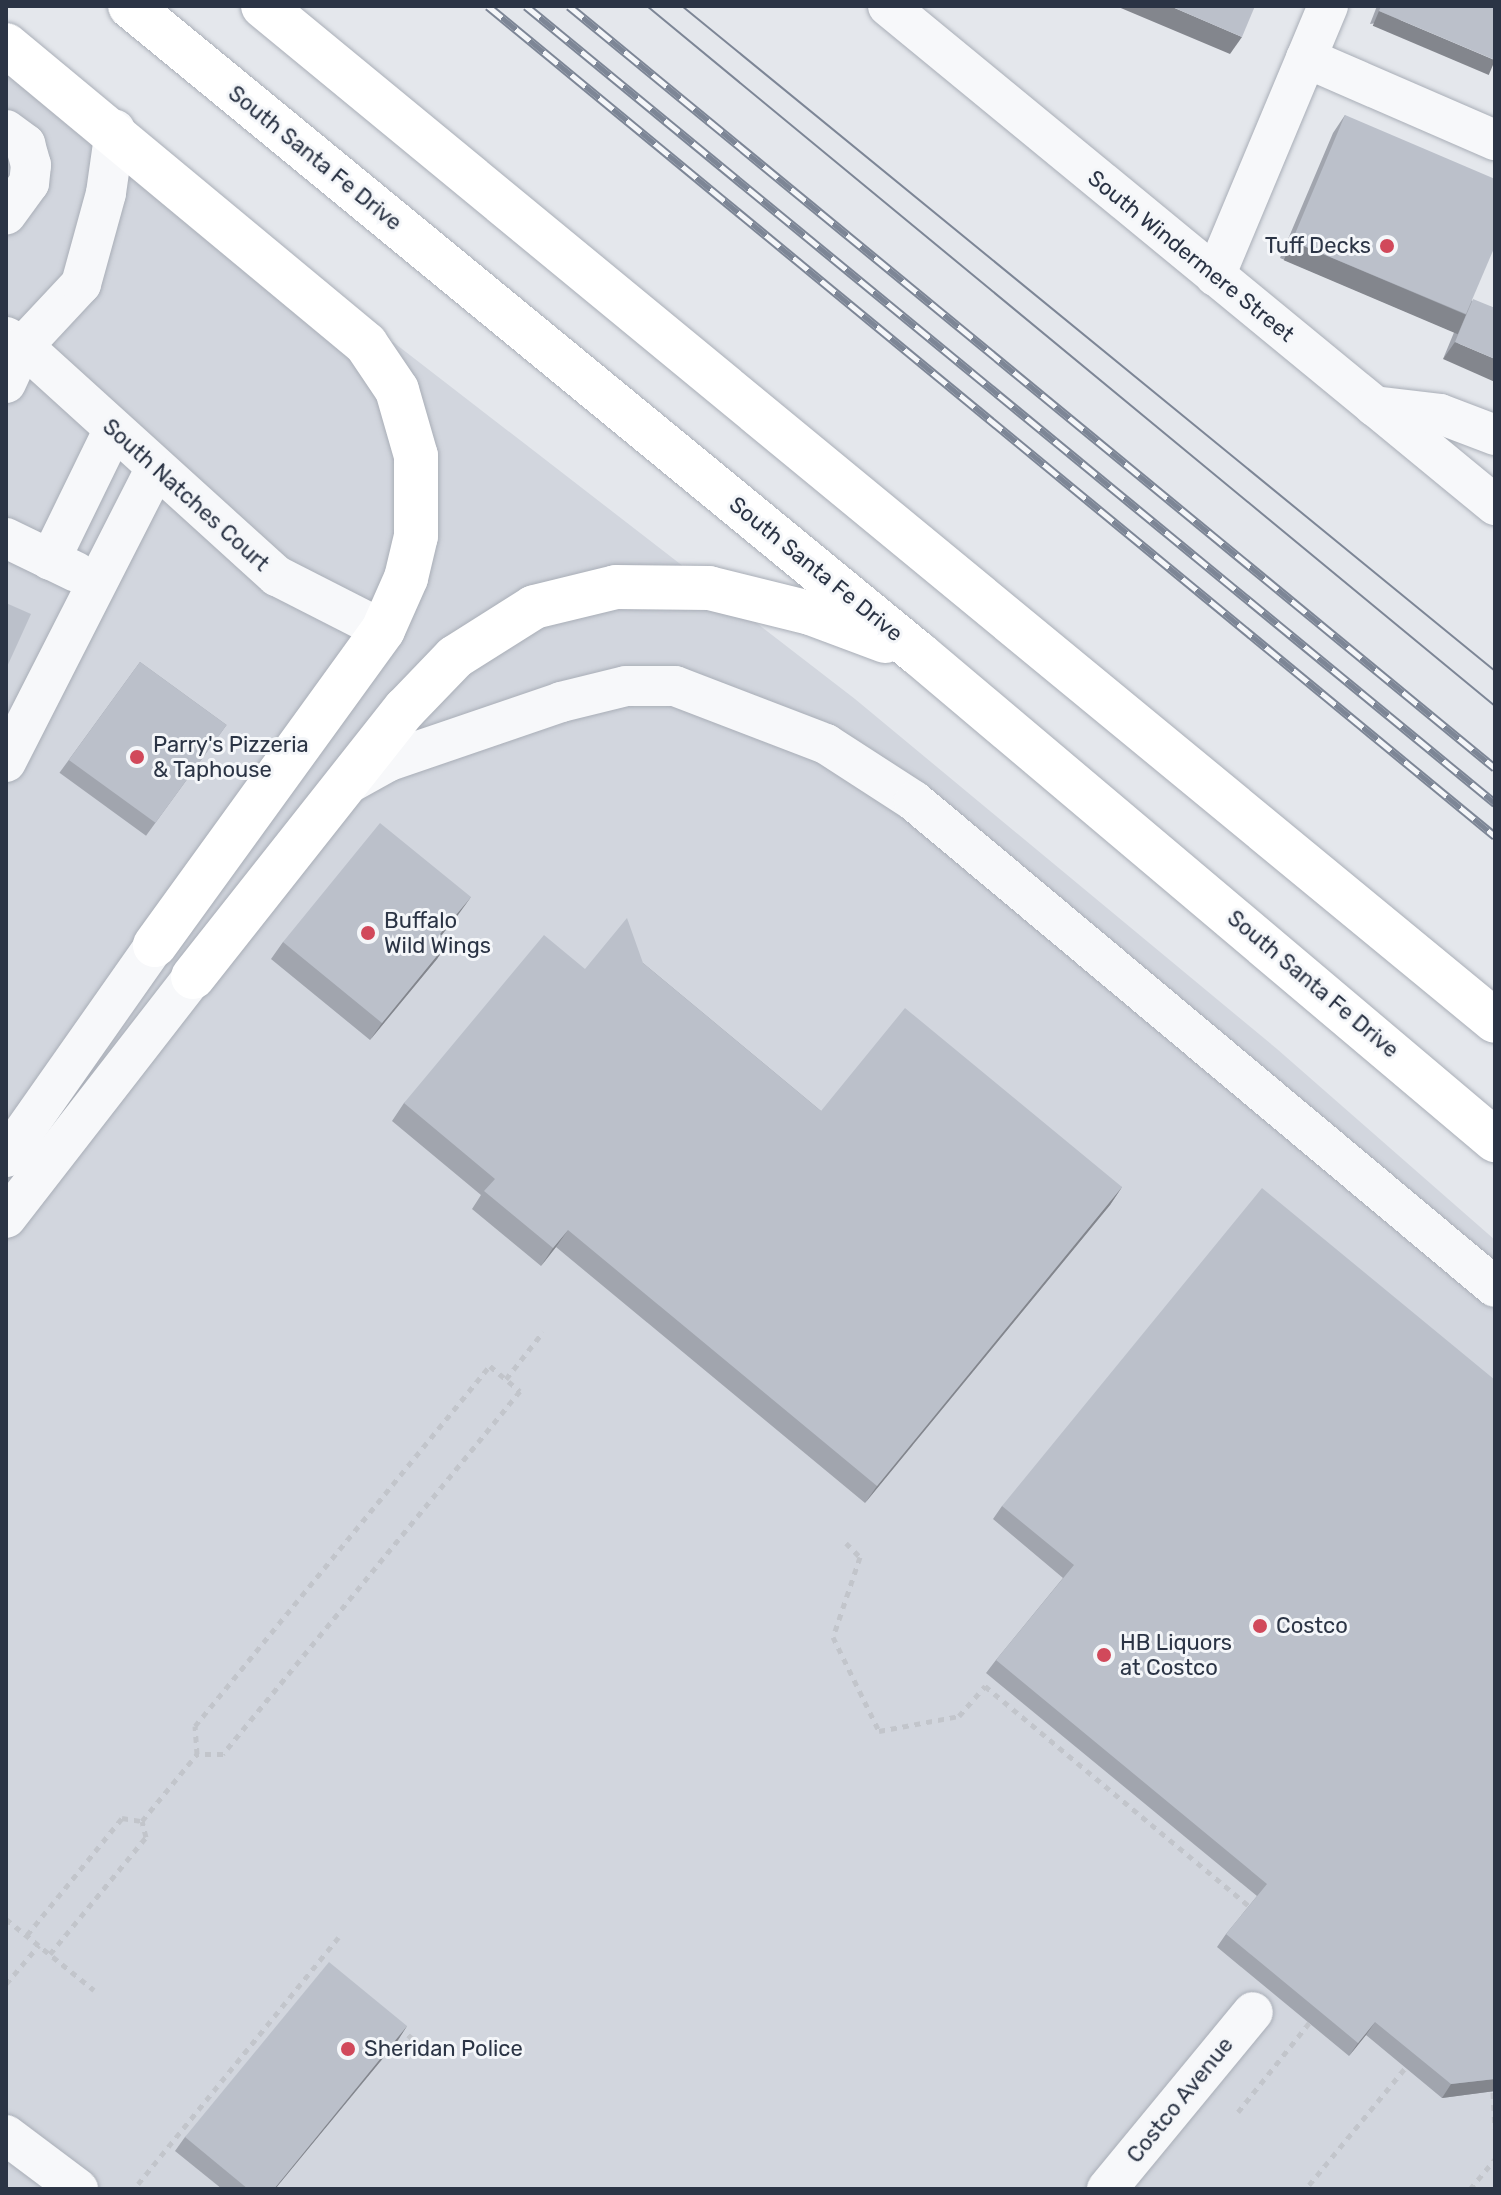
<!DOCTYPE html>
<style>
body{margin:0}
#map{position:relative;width:1501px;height:2195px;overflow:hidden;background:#e4e7ec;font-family:Rubik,sans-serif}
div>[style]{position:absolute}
.built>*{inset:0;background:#d2d6de}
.path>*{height:5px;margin-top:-2.5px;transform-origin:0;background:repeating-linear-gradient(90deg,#c2c5cb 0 6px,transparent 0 12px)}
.roads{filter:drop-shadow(0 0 2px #a9aeb7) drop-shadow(0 0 2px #a9aeb7)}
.minor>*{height:40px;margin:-20px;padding:0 20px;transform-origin:20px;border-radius:20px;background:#f7f8fa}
.highway>*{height:44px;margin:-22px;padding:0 22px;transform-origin:22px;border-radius:22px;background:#fff}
.tram>*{height:2px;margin:-1px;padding:0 1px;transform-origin:1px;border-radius:1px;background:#7d8696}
.rail>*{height:9px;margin-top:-4.5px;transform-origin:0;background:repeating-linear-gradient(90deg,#f4f6f9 0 18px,#7d8696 0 36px);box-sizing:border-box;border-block:2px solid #7d8696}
.wall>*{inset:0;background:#a1a5ae;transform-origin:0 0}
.shaded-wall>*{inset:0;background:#83868d;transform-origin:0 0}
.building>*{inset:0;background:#bbc0ca;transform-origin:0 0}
.dots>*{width:22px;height:22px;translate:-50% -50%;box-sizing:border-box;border:4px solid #f4f6f9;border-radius:50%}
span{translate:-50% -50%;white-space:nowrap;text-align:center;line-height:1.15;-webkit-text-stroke:6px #f4f6f9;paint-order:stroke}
.street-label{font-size:22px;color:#2b3445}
.poi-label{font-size:22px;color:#2b3445}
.right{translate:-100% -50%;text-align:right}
.left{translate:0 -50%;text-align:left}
.frame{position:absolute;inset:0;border:8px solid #2b3445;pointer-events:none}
</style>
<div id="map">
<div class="built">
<div style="clip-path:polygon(6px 69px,358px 357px,393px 342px,855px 699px,1277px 1049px,1495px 1240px,1495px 2189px,6px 2189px)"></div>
</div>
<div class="path">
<div style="left:506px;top:1379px;width:60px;rotate:-51.8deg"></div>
<div style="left:846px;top:1543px;width:20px;rotate:45deg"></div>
<div style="left:860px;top:1557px;width:84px;rotate:108.6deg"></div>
<div style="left:833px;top:1637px;width:105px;rotate:63.9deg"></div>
<div style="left:879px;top:1731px;width:81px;rotate:-10.6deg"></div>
<div style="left:959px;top:1716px;width:40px;rotate:-49deg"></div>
<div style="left:985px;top:1686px;width:345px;rotate:39.8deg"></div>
<div style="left:142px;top:1821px;width:87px;rotate:-50.6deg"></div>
<div style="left:197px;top:1754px;width:28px;rotate:-94deg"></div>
<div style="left:195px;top:1726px;width:465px;rotate:-50.7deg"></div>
<div style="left:490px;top:1366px;width:39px;rotate:40deg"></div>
<div style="left:520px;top:1391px;width:469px;rotate:129.3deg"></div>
<div style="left:223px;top:1754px;width:26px;rotate:180deg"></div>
<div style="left:6px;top:1919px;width:113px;rotate:38.9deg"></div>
<div style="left:27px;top:1935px;width:151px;rotate:-50.9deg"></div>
<div style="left:122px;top:1818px;width:20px;rotate:9deg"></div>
<div style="left:50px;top:1954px;width:151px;rotate:-50.6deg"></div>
<div style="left:146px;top:1837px;width:16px;rotate:-104deg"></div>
<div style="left:6px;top:1984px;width:51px;rotate:-49.8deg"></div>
<div style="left:399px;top:2027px;width:38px;rotate:41deg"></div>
<div style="left:1493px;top:2092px;width:37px;rotate:87deg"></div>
<div style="left:1238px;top:2112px;width:114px;rotate:-51.4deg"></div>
<div style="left:138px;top:2184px;width:318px;rotate:-50.9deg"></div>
<div style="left:1309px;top:2185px;width:151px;rotate:-50.6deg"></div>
<div style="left:1443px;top:2189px;width:1px"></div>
<div style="left:1470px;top:2189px;width:39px;rotate:-50deg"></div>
</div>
<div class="roads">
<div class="minor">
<div style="left:888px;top:6px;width:786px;rotate:39.42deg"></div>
<div style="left:1306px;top:58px;width:206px;rotate:23.5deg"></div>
<div style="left:6px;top:130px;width:24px;rotate:36deg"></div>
<div style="left:25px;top:144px;width:22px;rotate:74deg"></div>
<div style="left:31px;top:165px;width:18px;rotate:96deg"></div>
<div style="left:29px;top:183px;width:39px;rotate:126deg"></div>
<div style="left:1215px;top:276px;width:293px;rotate:-67.3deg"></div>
<div style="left:6px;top:337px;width:19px;rotate:28deg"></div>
<div style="left:23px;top:346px;width:343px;rotate:42.2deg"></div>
<div style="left:277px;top:576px;width:119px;rotate:27deg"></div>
<div style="left:6px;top:383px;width:41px;rotate:-65.3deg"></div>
<div style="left:23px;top:346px;width:85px;rotate:-46.9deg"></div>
<div style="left:81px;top:284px;width:94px;rotate:-74.6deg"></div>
<div style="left:106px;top:193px;width:64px;rotate:-81.9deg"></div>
<div style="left:1374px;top:406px;width:66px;rotate:6.9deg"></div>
<div style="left:1440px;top:414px;width:59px;rotate:20.9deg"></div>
<div style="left:6px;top:538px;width:78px;rotate:25.9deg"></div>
<div style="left:50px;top:560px;width:144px;rotate:-64deg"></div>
<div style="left:6px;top:762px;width:329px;rotate:-63deg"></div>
<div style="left:344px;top:786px;width:51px;rotate:-29.1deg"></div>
<div style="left:389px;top:761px;width:182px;rotate:-18.9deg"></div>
<div style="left:561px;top:702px;width:67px;rotate:-13.8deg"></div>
<div style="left:626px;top:686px;width:49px"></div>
<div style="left:675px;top:686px;width:162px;rotate:21deg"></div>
<div style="left:826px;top:744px;width:105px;rotate:32.9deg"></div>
<div style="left:914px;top:801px;width:757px;rotate:39.91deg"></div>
<div style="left:6px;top:1157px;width:259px;rotate:-54.9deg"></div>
<div style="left:6px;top:1218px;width:305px;rotate:-52.2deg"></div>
<div style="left:6px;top:2135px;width:90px;rotate:36.9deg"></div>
<div style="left:1107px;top:2189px;width:229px;rotate:-50.5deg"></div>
</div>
<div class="highway">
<div style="left:130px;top:6px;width:1021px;rotate:39.4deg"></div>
<div style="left:919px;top:654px;width:754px;rotate:40.16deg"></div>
<div style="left:263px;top:6px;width:1596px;rotate:39.48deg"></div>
<div style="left:6px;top:45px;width:468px;rotate:39.7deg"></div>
<div style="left:366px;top:344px;width:55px;rotate:56deg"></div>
<div style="left:397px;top:390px;width:69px;rotate:73.9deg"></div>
<div style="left:416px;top:456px;width:80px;rotate:90deg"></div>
<div style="left:416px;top:536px;width:43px;rotate:103.4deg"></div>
<div style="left:406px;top:578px;width:57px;rotate:113.9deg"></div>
<div style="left:383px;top:630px;width:389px;rotate:125.9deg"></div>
<div style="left:193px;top:977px;width:342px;rotate:-51.7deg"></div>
<div style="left:405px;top:709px;width:72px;rotate:-46.1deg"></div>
<div style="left:455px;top:657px;width:93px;rotate:-32.3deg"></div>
<div style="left:534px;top:607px;width:84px;rotate:-13.7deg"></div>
<div style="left:616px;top:587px;width:93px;rotate:0.6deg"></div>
<div style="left:709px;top:588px;width:104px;rotate:13.9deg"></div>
<div style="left:810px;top:613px;width:80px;rotate:20.5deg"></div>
</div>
</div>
<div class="tram">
<div style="left:647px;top:6px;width:1100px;rotate:39.54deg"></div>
<div style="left:682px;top:6px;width:1050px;rotate:39.28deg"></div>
</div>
<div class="rail">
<div style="left:488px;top:6px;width:1305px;rotate:39.5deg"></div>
<div style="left:526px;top:6px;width:1255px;rotate:39.44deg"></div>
<div style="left:569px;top:6px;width:1199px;rotate:39.45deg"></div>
</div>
<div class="wall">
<div style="clip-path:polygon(1377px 6px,1495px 6px,1370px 24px)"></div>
<div style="clip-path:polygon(1345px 115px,1472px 301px,1495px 308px,1443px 359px,1455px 330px,1454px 332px,1280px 258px,1333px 133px)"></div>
<div style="left:140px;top:662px;width:107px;height:137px;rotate:36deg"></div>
<div style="clip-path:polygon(471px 897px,441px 935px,449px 941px,437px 959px,370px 1040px,271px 959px,283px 942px)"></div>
<div style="clip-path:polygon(643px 963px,821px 1111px,1122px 1187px,1110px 1205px,865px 1503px,556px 1247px,541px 1266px,472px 1209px,481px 1195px,392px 1121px,404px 1103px,585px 969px)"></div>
<div style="clip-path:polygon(1495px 1380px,1495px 2091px,1442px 2098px,1366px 2035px,1349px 2056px,1217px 1947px,1226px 1934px,1257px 1896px,986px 1673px,996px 1660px,1063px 1578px,993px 1519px,1002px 1506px)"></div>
<div style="clip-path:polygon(407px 2026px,398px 2040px,275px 2189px,222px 2189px,175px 2151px,185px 2137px)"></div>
</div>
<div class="shaded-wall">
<div style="clip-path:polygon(1116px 6px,1170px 6px,1242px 37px,1230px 54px)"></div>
<div style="left:1379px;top:11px;width:126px;height:16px;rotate:23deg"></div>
<div style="left:1292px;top:241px;width:189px;height:21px;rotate:23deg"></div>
<div style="clip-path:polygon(1455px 342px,1495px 359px,1495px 382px,1443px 359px)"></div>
<div style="clip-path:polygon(471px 897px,458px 915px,428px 952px,440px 934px)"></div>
<div style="clip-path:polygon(449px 941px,437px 959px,370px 1040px,382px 1023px)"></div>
<div style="clip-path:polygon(1122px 1187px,1110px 1205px,865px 1503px,877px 1486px)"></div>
<div style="clip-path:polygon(568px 1230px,556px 1247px,541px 1266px,553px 1248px)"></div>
<div style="clip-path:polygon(1375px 2022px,1366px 2035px,1349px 2056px,1358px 2043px)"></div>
<div style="clip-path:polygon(407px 2026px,398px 2040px,275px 2189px,274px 2189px)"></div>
<div style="clip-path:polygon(1495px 2079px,1495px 2091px,1442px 2098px,1451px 2084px)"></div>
</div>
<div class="building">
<div style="clip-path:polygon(1170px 6px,1255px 6px,1242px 37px)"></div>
<div style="clip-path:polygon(1381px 6px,1495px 6px,1495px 60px,1379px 11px)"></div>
<div style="clip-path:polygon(1345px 115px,1495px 179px,1495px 246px,1466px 314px,1292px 241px)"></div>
<div style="clip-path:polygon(1473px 299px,1495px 308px,1495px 359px,1455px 342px)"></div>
<div style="clip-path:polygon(6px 603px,31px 614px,6px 669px)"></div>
<div style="left:140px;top:662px;width:107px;height:121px;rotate:36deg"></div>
<div style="clip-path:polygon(380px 823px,471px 897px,440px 934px,449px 941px,382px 1023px,283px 942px)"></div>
<div style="clip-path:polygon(627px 918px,643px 963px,821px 1111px,905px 1008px,1122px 1187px,877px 1486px,568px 1230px,553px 1248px,484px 1191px,495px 1179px,404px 1103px,544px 935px,585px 969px)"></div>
<div style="clip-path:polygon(1262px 1188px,1495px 1380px,1495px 2079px,1451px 2084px,1375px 2022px,1358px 2043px,1226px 1934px,1267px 1884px,996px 1660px,1074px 1565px,1002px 1506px)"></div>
<div style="clip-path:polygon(329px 1962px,407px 2026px,274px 2189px,248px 2189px,185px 2137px)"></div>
</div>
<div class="dots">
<div style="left:1387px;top:246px;background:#d1495b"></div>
<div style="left:137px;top:757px;background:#d1495b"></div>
<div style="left:368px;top:933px;background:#d1495b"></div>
<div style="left:1260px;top:1626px;background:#d1495b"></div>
<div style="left:1104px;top:1655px;background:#d1495b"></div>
<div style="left:348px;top:2049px;background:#d1495b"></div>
</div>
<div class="street-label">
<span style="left:315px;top:158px;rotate:39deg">South Santa Fe Drive</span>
<span style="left:1191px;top:256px;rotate:39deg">South Windermere Street</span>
<span style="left:186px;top:495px;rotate:42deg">South Natches Court</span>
<span style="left:816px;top:569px;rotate:39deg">South Santa Fe Drive</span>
<span style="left:1313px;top:984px;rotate:40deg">South Santa Fe Drive</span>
<span style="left:1180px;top:2100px;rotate:-51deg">Costco Avenue</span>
</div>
<div class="poi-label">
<span class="right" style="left:1371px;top:246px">Tuff Decks</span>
<span class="left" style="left:153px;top:757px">Parry's Pizzeria<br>&amp; Taphouse</span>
<span class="left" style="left:384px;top:933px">Buffalo<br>Wild Wings</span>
<span class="left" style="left:1276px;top:1626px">Costco</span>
<span class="left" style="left:1120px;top:1655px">HB Liquors<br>at Costco</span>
<span class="left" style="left:364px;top:2049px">Sheridan Police</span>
</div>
<div class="frame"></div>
</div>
